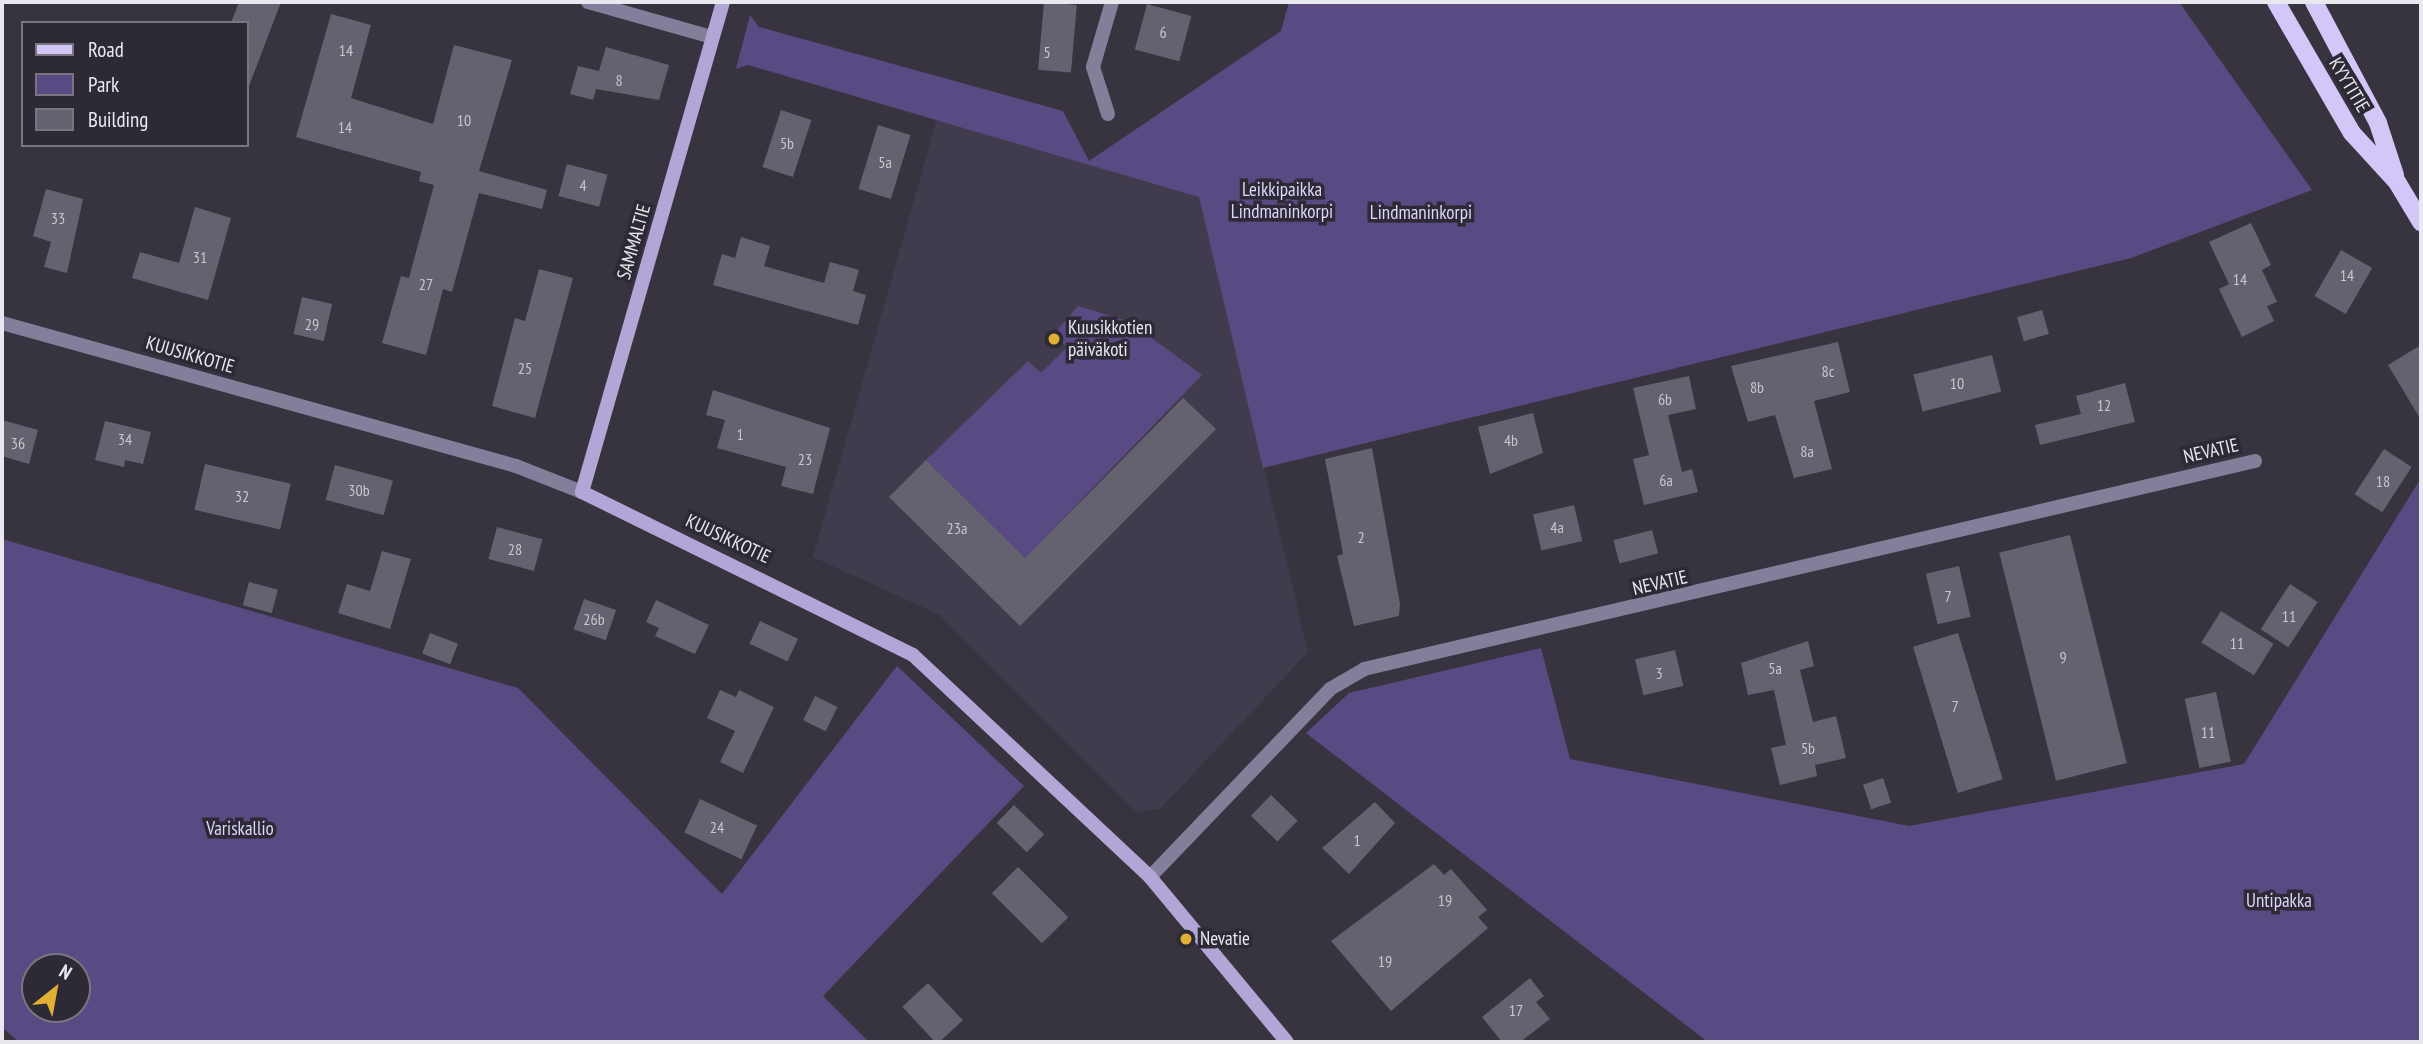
<!DOCTYPE html>
<meta charset="utf-8">
<style>
body{margin:0}
#map{position:relative;width:2423px;height:1044px;overflow:hidden;background:#373440;font-family:"PT Sans Narrow",sans-serif}
div>[style]{position:absolute}
.built>*{inset:0;background:#403c4e}
.green>*{inset:0;background:#5a4a83}
.building>*{inset:0;background:#65626f;transform-origin:0 0}
.street>*{height:14px;margin:-7px;padding:0 7px;transform-origin:7px;border-radius:7px;background:#847e9b}
.secondary>*{height:14px;margin:-7px;padding:0 7px;transform-origin:7px;border-radius:7px;background:#b1a6d5}
.primary>*{height:18px;margin:-9px;padding:0 9px;transform-origin:9px;border-radius:9px;background:#d2c7f7}
.dots>*{width:19px;height:19px;translate:-50% -50%;box-sizing:border-box;border:4px solid #2d2a36;border-radius:50%}
span{translate:-50% -50%;white-space:nowrap;text-align:center;line-height:1.15;-webkit-text-stroke:7px #2d2a36;paint-order:stroke}
.number-label{font-size:16px;color:#c8c6cf}
.number-label span{-webkit-text-stroke-width:0}
.street-label{font-size:19px;color:#e9e8ef}
.park-label{font-size:19px;color:#ded6fc}
.poi-label{font-size:19px;color:#e9e8ef}
.left{translate:0 -50%;text-align:left}
.frame{position:absolute;inset:0;border:4px solid #e9e8ef;pointer-events:none}
.legend{position:absolute;left:21px;top:21px;width:228px;height:126px;box-sizing:border-box;background:#2d2a36;border:2px solid #787680;margin:0;padding:9px 12px;list-style:none;font-size:21px;color:#e9e8ef}
.legend li{display:flex;align-items:center;gap:14px;height:35px}
.legend b{width:35px;border:2px solid #787680}
.north{position:absolute;left:21px;top:953px;width:70px;height:70px;box-sizing:border-box;background:#2d2a36;border:2px solid #787680;border-radius:50%;rotate:31deg;font-size:19px;font-weight:700;line-height:28px;text-align:center;color:#e9e8ef}
.north::after{content:'';display:block;margin:auto;width:24px;height:32px;background:#e1af34;clip-path:polygon(50% 0,100% 100%,50% 72%,0 100%)}
</style>
<div id="map">
<div class="built">
<div style="clip-path:polygon(937px 119px,1199px 197px,1308px 652px,1161px 808px,1137px 812px,940px 615px,813px 557px)"></div>
</div>
<div class="green">
<div style="clip-path:polygon(1289px 2px,2179px 2px,2312px 190px,2131px 258px,1263px 468px,1199px 197px,748px 65px,736px 69px,750px 15px,759px 27px,1063px 111px,1089px 161px,1281px 31px)"></div>
<div style="clip-path:polygon(1078px 306px,1130px 322px,1202px 375px,1025px 558px,926px 460px,1028px 361px,1041px 373px,1067px 347px,1054px 334px)"></div>
<div style="clip-path:polygon(2421px 478px,2421px 1042px,1708px 1042px,1306px 733px,1349px 693px,1541px 648px,1570px 759px,1909px 826px,2244px 764px)"></div>
<div style="clip-path:polygon(evenodd,2px 539px,518px 688px,722px 894px,897px 666px,1024px 786px,823px 996px,869px 1042px,19px 1042px,2px 1027px,2px 539px,35px 967px,77px 967px,77px 1009px,35px 1009px,35px 967px)"></div>
</div>
<div class="building">
<div style="clip-path:polygon(239px 2px,281px 2px,249px 86px,247px 23px,231px 23px)"></div>
<div style="left:1044px;top:2px;width:33px;height:68px;rotate:5deg"></div>
<div style="left:1147px;top:4px;width:46px;height:47px;rotate:15deg"></div>
<div style="clip-path:polygon(331px 14px,371px 25px,351px 98px,433px 124px,454px 45px,512px 60px,479px 171px,547px 190px,542px 209px,479px 193px,452px 292px,443px 289px,426px 355px,382px 343px,401px 276px,409px 278px,434px 185px,419px 181px,421px 172px,296px 137px)"></div>
<div style="clip-path:polygon(606px 47px,669px 65px,659px 100px,596px 89px,593px 100px,570px 94px,578px 66px,599px 71px)"></div>
<div style="left:781px;top:110px;width:32px;height:60px;rotate:18deg"></div>
<div style="left:878px;top:125px;width:34px;height:67px;rotate:17deg"></div>
<div style="left:567px;top:164px;width:42px;height:33px;rotate:15deg"></div>
<div style="clip-path:polygon(46px 189px,83px 199px,67px 273px,44px 267px,51px 242px,33px 236px)"></div>
<div style="clip-path:polygon(195px 207px,231px 218px,208px 300px,132px 278px,140px 252px,179px 263px)"></div>
<div style="clip-path:polygon(2251px 223px,2271px 265px,2262px 270px,2277px 302px,2267px 306px,2274px 321px,2242px 337px,2219px 289px,2229px 284px,2209px 242px)"></div>
<div style="clip-path:polygon(741px 237px,770px 246px,764px 266px,824px 283px,830px 262px,859px 270px,853px 291px,866px 295px,858px 325px,713px 285px,722px 254px,735px 258px)"></div>
<div style="left:2341px;top:250px;width:36px;height:53px;rotate:30deg"></div>
<div style="clip-path:polygon(539px 269px,573px 278px,535px 418px,492px 406px,515px 318px,525px 321px)"></div>
<div style="left:302px;top:297px;width:31px;height:38px;rotate:13deg"></div>
<div style="left:2042px;top:310px;width:25px;height:26px;rotate:74deg"></div>
<div style="clip-path:polygon(1838px 342px,1850px 392px,1814px 401px,1832px 469px,1794px 478px,1775px 415px,1748px 422px,1731px 366px)"></div>
<div style="clip-path:polygon(2421px 345px,2421px 420px,2388px 365px)"></div>
<div style="left:1992px;top:355px;width:38px;height:81px;rotate:76deg"></div>
<div style="clip-path:polygon(1689px 376px,1696px 409px,1668px 415px,1682px 472px,1692px 469px,1698px 492px,1644px 505px,1633px 459px,1649px 455px,1633px 388px)"></div>
<div style="clip-path:polygon(2125px 383px,2135px 422px,2040px 445px,2035px 425px,2081px 414px,2076px 396px)"></div>
<div style="clip-path:polygon(713px 390px,830px 428px,813px 494px,781px 486px,786px 467px,717px 448px,725px 420px,706px 415px)"></div>
<div style="clip-path:polygon(1183px 398px,1216px 429px,1020px 626px,889px 497px,926px 460px,1025px 558px)"></div>
<div style="clip-path:polygon(1533px 413px,1543px 453px,1490px 474px,1478px 427px)"></div>
<div style="clip-path:polygon(2px 420px,38px 430px,29px 464px,2px 456px)"></div>
<div style="clip-path:polygon(105px 421px,151px 432px,143px 464px,125px 460px,124px 467px,95px 460px)"></div>
<div style="clip-path:polygon(1372px 448px,1400px 604px,1399px 616px,1354px 626px,1337px 556px,1343px 554px,1325px 459px)"></div>
<div style="left:2384px;top:449px;width:33px;height:54px;rotate:33deg"></div>
<div style="left:205px;top:464px;width:88px;height:47px;rotate:13deg"></div>
<div style="left:335px;top:465px;width:60px;height:36px;rotate:15deg"></div>
<div style="left:1574px;top:505px;width:37px;height:42px;rotate:77deg"></div>
<div style="left:497px;top:527px;width:47px;height:33px;rotate:15deg"></div>
<div style="left:1652px;top:530px;width:24px;height:40px;rotate:75deg"></div>
<div style="left:2070px;top:535px;width:235px;height:73px;rotate:76deg"></div>
<div style="clip-path:polygon(382px 551px,411px 559px,390px 629px,338px 613px,347px 584px,370px 591px)"></div>
<div style="left:1959px;top:566px;width:52px;height:34px;rotate:77deg"></div>
<div style="left:249px;top:582px;width:30px;height:24px;rotate:15deg"></div>
<div style="left:2290px;top:584px;width:33px;height:54px;rotate:33deg"></div>
<div style="left:584px;top:599px;width:34px;height:32px;rotate:19deg"></div>
<div style="clip-path:polygon(656px 600px,709px 625px,695px 654px,655px 636px,659px 628px,646px 622px)"></div>
<div style="left:2221px;top:611px;width:62px;height:37px;rotate:32deg"></div>
<div style="left:760px;top:621px;width:42px;height:25px;rotate:25deg"></div>
<div style="left:430px;top:633px;width:30px;height:22px;rotate:21deg"></div>
<div style="left:1958px;top:633px;width:153px;height:47px;rotate:73deg"></div>
<div style="clip-path:polygon(1808px 641px,1814px 666px,1800px 670px,1813px 722px,1836px 716px,1846px 758px,1815px 765px,1817px 776px,1780px 785px,1771px 748px,1786px 745px,1774px 690px,1748px 695px,1741px 663px)"></div>
<div style="left:1675px;top:650px;width:37px;height:41px;rotate:77deg"></div>
<div style="clip-path:polygon(720px 690px,736px 697px,739px 690px,774px 707px,743px 773px,720px 762px,735px 731px,707px 718px)"></div>
<div style="left:2216px;top:692px;width:71px;height:32px;rotate:78deg"></div>
<div style="left:815px;top:696px;width:25px;height:27px;rotate:26deg"></div>
<div style="left:1883px;top:778px;width:26px;height:21px;rotate:72deg"></div>
<div style="left:1271px;top:795px;width:37px;height:29px;rotate:44deg"></div>
<div style="left:700px;top:799px;width:63px;height:37px;rotate:25deg"></div>
<div style="clip-path:polygon(1375px 802px,1395px 823px,1349px 874px,1322px 848px)"></div>
<div style="left:1014px;top:805px;width:42px;height:25px;rotate:44deg"></div>
<div style="clip-path:polygon(1434px 864px,1444px 875px,1451px 869px,1487px 910px,1478px 917px,1488px 928px,1391px 1011px,1331px 941px)"></div>
<div style="left:1018px;top:867px;width:71px;height:37px;rotate:45deg"></div>
<div style="clip-path:polygon(1530px 978px,1544px 996px,1536px 1002px,1550px 1019px,1520px 1042px,1502px 1042px,1482px 1017px)"></div>
<div style="left:928px;top:983px;width:51px;height:35px;rotate:47deg"></div>
</div>
<div class="street">
<div style="left:588px;top:2px;width:129px;rotate:15.8deg"></div>
<div style="left:1108px;top:114px;width:49px;rotate:-107.7deg"></div>
<div style="left:1093px;top:67px;width:68px;rotate:-73.7deg"></div>
<div style="left:2px;top:323px;width:534px;rotate:15.55deg"></div>
<div style="left:516px;top:466px;width:71px;rotate:21.5deg"></div>
<div style="left:1150px;top:877px;width:260px;rotate:-46.2deg"></div>
<div style="left:1330px;top:689px;width:39px;rotate:-30deg"></div>
<div style="left:1364px;top:669px;width:915px;rotate:-13.14deg"></div>
</div>
<div class="secondary">
<div style="left:723px;top:2px;width:510px;rotate:106.05deg"></div>
<div style="left:582px;top:492px;width:369px;rotate:26.2deg"></div>
<div style="left:913px;top:655px;width:325px;rotate:43.1deg"></div>
<div style="left:1150px;top:877px;width:214px;rotate:50.3deg"></div>
</div>
<div class="primary">
<div style="left:2276px;top:2px;width:151px;rotate:59.9deg"></div>
<div style="left:2352px;top:133px;width:67px;rotate:47.4deg"></div>
<div style="left:2397px;top:182px;width:47px;rotate:59deg"></div>
<div style="left:2314px;top:2px;width:137px;rotate:62.1deg"></div>
<div style="left:2378px;top:123px;width:55px;rotate:71.9deg"></div>
</div>
<div class="dots">
<div style="left:1054px;top:339px;background:#e1af34"></div>
<div style="left:1186px;top:939px;background:#e1af34"></div>
</div>
<div class="number-label">
<span style="left:1163px;top:32px">6</span>
<span style="left:346px;top:50px">14</span>
<span style="left:1047px;top:52px">5</span>
<span style="left:619px;top:80px">8</span>
<span style="left:464px;top:120px">10</span>
<span style="left:345px;top:127px">14</span>
<span style="left:787px;top:143px">5b</span>
<span style="left:885px;top:162px">5a</span>
<span style="left:583px;top:185px">4</span>
<span style="left:58px;top:218px">33</span>
<span style="left:200px;top:257px">31</span>
<span style="left:2347px;top:275px">14</span>
<span style="left:2240px;top:279px">14</span>
<span style="left:426px;top:284px">27</span>
<span style="left:312px;top:324px">29</span>
<span style="left:525px;top:368px">25</span>
<span style="left:1828px;top:371px">8c</span>
<span style="left:1957px;top:383px">10</span>
<span style="left:1757px;top:387px">8b</span>
<span style="left:1665px;top:399px">6b</span>
<span style="left:2104px;top:405px">12</span>
<span style="left:740px;top:434px">1</span>
<span style="left:125px;top:439px">34</span>
<span style="left:1511px;top:440px">4b</span>
<span style="left:18px;top:443px">36</span>
<span style="left:1807px;top:451px">8a</span>
<span style="left:805px;top:459px">23</span>
<span style="left:1666px;top:480px">6a</span>
<span style="left:2383px;top:481px">18</span>
<span style="left:359px;top:490px">30b</span>
<span style="left:242px;top:496px">32</span>
<span style="left:1557px;top:527px">4a</span>
<span style="left:957px;top:528px">23a</span>
<span style="left:1361px;top:537px">2</span>
<span style="left:515px;top:549px">28</span>
<span style="left:1948px;top:596px">7</span>
<span style="left:2289px;top:616px">11</span>
<span style="left:594px;top:619px">26b</span>
<span style="left:2237px;top:643px">11</span>
<span style="left:2063px;top:657px">9</span>
<span style="left:1775px;top:668px">5a</span>
<span style="left:1659px;top:673px">3</span>
<span style="left:1955px;top:706px">7</span>
<span style="left:2208px;top:732px">11</span>
<span style="left:1808px;top:748px">5b</span>
<span style="left:717px;top:827px">24</span>
<span style="left:1357px;top:840px">1</span>
<span style="left:1445px;top:900px">19</span>
<span style="left:1385px;top:961px">19</span>
<span style="left:1516px;top:1010px">17</span>
</div>
<div class="street-label">
<span style="left:2349px;top:85px;rotate:59deg">KYYTITIE</span>
<span style="left:634px;top:242px;rotate:-74deg">SAMMALTIE</span>
<span style="left:190px;top:355px;rotate:16deg">KUUSIKKOTIE</span>
<span style="left:2211px;top:451px;rotate:-13deg">NEVATIE</span>
<span style="left:728px;top:539px;rotate:25deg">KUUSIKKOTIE</span>
<span style="left:1660px;top:583px;rotate:-13deg">NEVATIE</span>
</div>
<div class="park-label">
<span style="left:1282px;top:201px">Leikkipaikka<br>Lindmaninkorpi</span>
<span style="left:1421px;top:213px">Lindmaninkorpi</span>
<span style="left:240px;top:829px">Variskallio</span>
<span style="left:2279px;top:901px">Untipakka</span>
</div>
<div class="poi-label">
<span class="left" style="left:1068px;top:339px">Kuusikkotien<br>päiväkoti</span>
<span class="left" style="left:1200px;top:939px">Nevatie</span>
</div>
<div class="frame"></div>
<ul class="legend">
<li><b style="height:9px;background:#d2c7f7"></b>Road</li>
<li><b style="height:19px;background:#5a4a83"></b>Park</li>
<li><b style="height:19px;background:#65626f"></b>Building</li>
</ul>
<div class="north">N</div>
</div>
